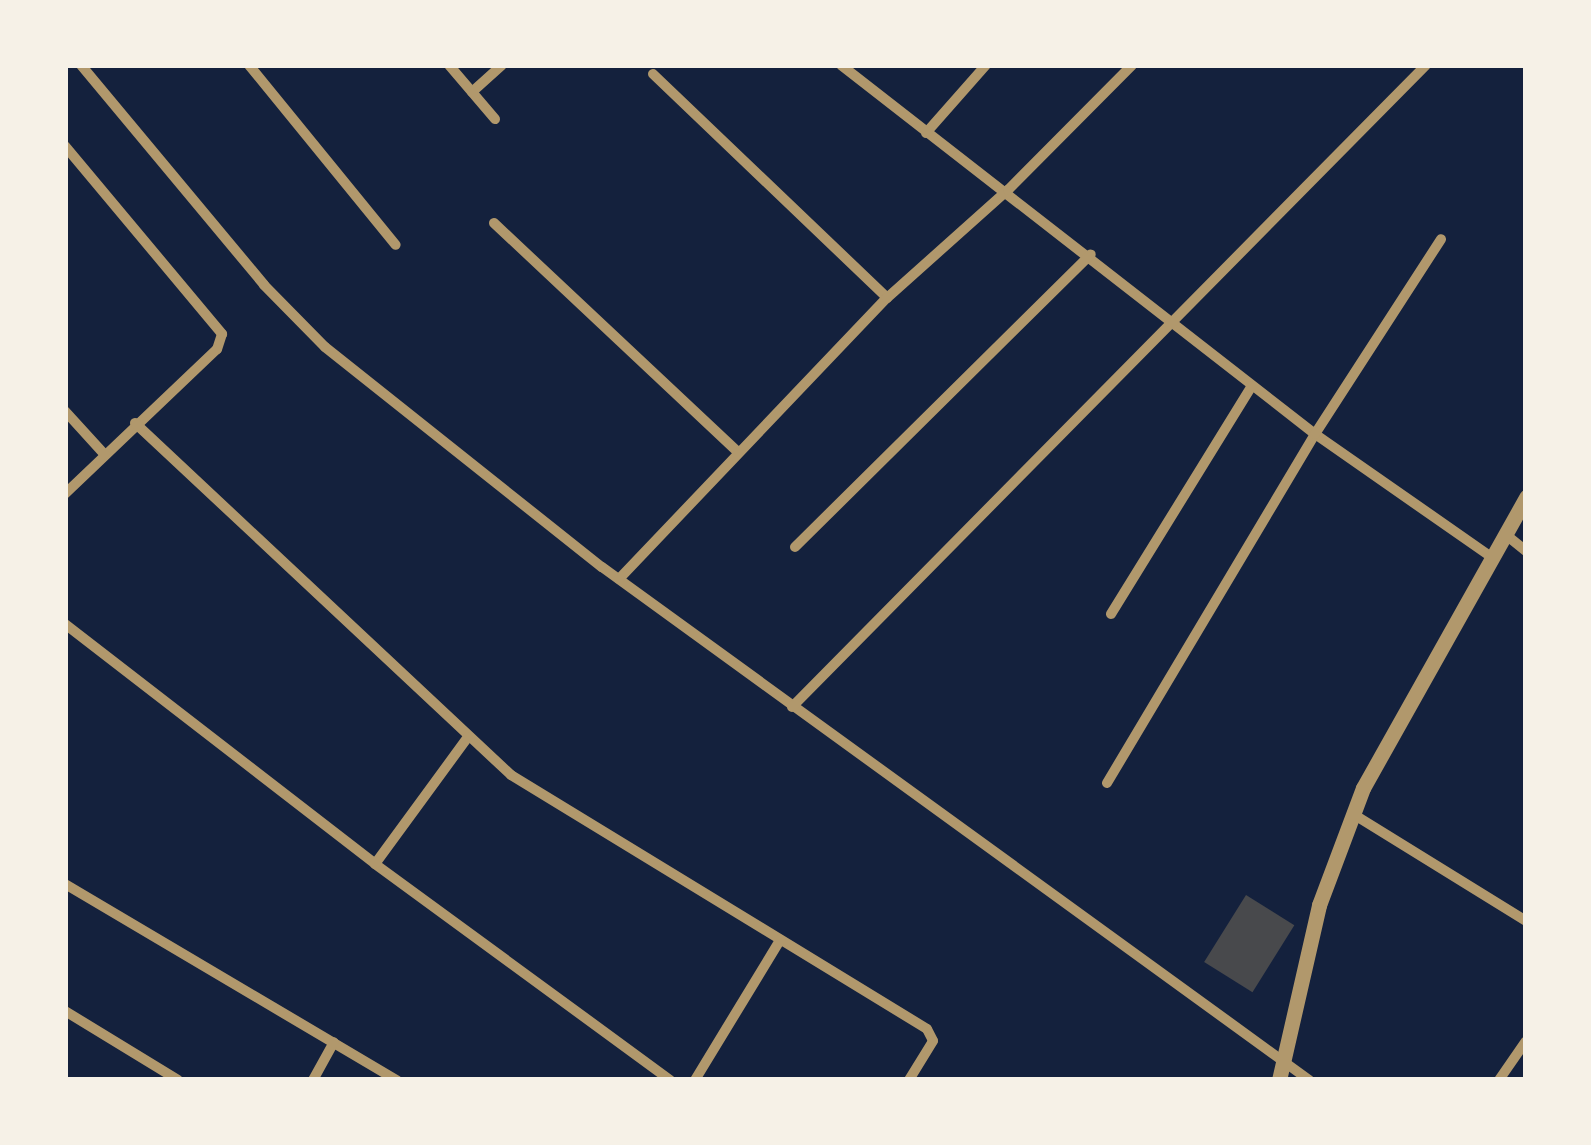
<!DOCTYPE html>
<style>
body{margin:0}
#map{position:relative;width:1591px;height:1145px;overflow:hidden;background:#14213d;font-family:Inter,sans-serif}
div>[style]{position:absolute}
.building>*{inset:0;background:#48494c;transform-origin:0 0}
.minor>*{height:10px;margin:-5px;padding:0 5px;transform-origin:5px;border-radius:5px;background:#b1986c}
.tertiary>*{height:15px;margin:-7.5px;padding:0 7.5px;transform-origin:7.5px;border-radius:7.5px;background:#b1986c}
span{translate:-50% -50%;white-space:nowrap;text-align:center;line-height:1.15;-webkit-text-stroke:8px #f6f1e7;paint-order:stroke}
.frame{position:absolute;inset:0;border:68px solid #f6f1e7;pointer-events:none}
</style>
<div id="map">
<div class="building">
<div style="left:1246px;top:895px;width:57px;height:79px;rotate:32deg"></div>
</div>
<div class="minor">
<div style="left:81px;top:65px;width:286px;rotate:50.2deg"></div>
<div style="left:264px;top:285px;width:87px;rotate:45.5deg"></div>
<div style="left:325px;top:347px;width:354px;rotate:38.5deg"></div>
<div style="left:602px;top:567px;width:874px;rotate:35.96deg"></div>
<div style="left:249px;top:65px;width:232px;rotate:50.8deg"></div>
<div style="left:449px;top:65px;width:71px;rotate:49.6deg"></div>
<div style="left:841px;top:65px;width:601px;rotate:37.9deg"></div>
<div style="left:1315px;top:434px;width:215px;rotate:34.9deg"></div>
<div style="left:653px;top:74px;width:324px;rotate:43.7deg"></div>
<div style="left:472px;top:92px;width:40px;rotate:-42deg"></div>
<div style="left:926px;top:133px;width:91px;rotate:-48.6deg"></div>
<div style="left:65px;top:146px;width:245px;rotate:50.1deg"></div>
<div style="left:222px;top:334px;width:16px;rotate:108deg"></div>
<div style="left:217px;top:349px;width:210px;rotate:136.4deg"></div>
<div style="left:494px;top:223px;width:332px;rotate:43.2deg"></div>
<div style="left:65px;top:411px;width:59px;rotate:47.7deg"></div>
<div style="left:135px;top:423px;width:515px;rotate:43.11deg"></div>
<div style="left:511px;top:775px;width:487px;rotate:31.4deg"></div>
<div style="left:927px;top:1029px;width:13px;rotate:63deg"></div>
<div style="left:933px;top:1041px;width:46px;rotate:121.6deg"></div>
<div style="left:1505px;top:534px;width:27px;rotate:39deg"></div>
<div style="left:795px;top:547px;width:416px;rotate:-44.7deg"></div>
<div style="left:619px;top:579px;width:388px;rotate:-46.4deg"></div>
<div style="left:887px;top:298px;width:162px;rotate:-41.8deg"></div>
<div style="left:1008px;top:190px;width:176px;rotate:-45.2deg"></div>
<div style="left:1111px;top:614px;width:268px;rotate:-58.3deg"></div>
<div style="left:65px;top:624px;width:392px;rotate:37.7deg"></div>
<div style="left:375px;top:864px;width:366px;rotate:36.2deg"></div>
<div style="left:792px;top:707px;width:902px;rotate:-45.36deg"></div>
<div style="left:1107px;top:783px;width:406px;rotate:-59.2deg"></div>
<div style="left:1315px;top:434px;width:232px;rotate:-57.1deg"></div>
<div style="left:1353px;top:814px;width:203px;rotate:31.7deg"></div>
<div style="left:375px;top:864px;width:157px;rotate:-53.8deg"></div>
<div style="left:65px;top:884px;width:386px;rotate:30.6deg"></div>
<div style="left:65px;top:1011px;width:132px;rotate:31.4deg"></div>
<div style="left:313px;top:1080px;width:43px;rotate:-61.1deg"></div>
<div style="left:695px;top:1080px;width:164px;rotate:-58.7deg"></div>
<div style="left:1499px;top:1080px;width:47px;rotate:-55.3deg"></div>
</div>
<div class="tertiary">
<div style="left:1279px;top:1080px;width:180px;rotate:-77.1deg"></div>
<div style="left:1319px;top:905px;width:125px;rotate:-69.4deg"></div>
<div style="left:1363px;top:788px;width:334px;rotate:-60.7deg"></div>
</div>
<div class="frame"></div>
</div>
